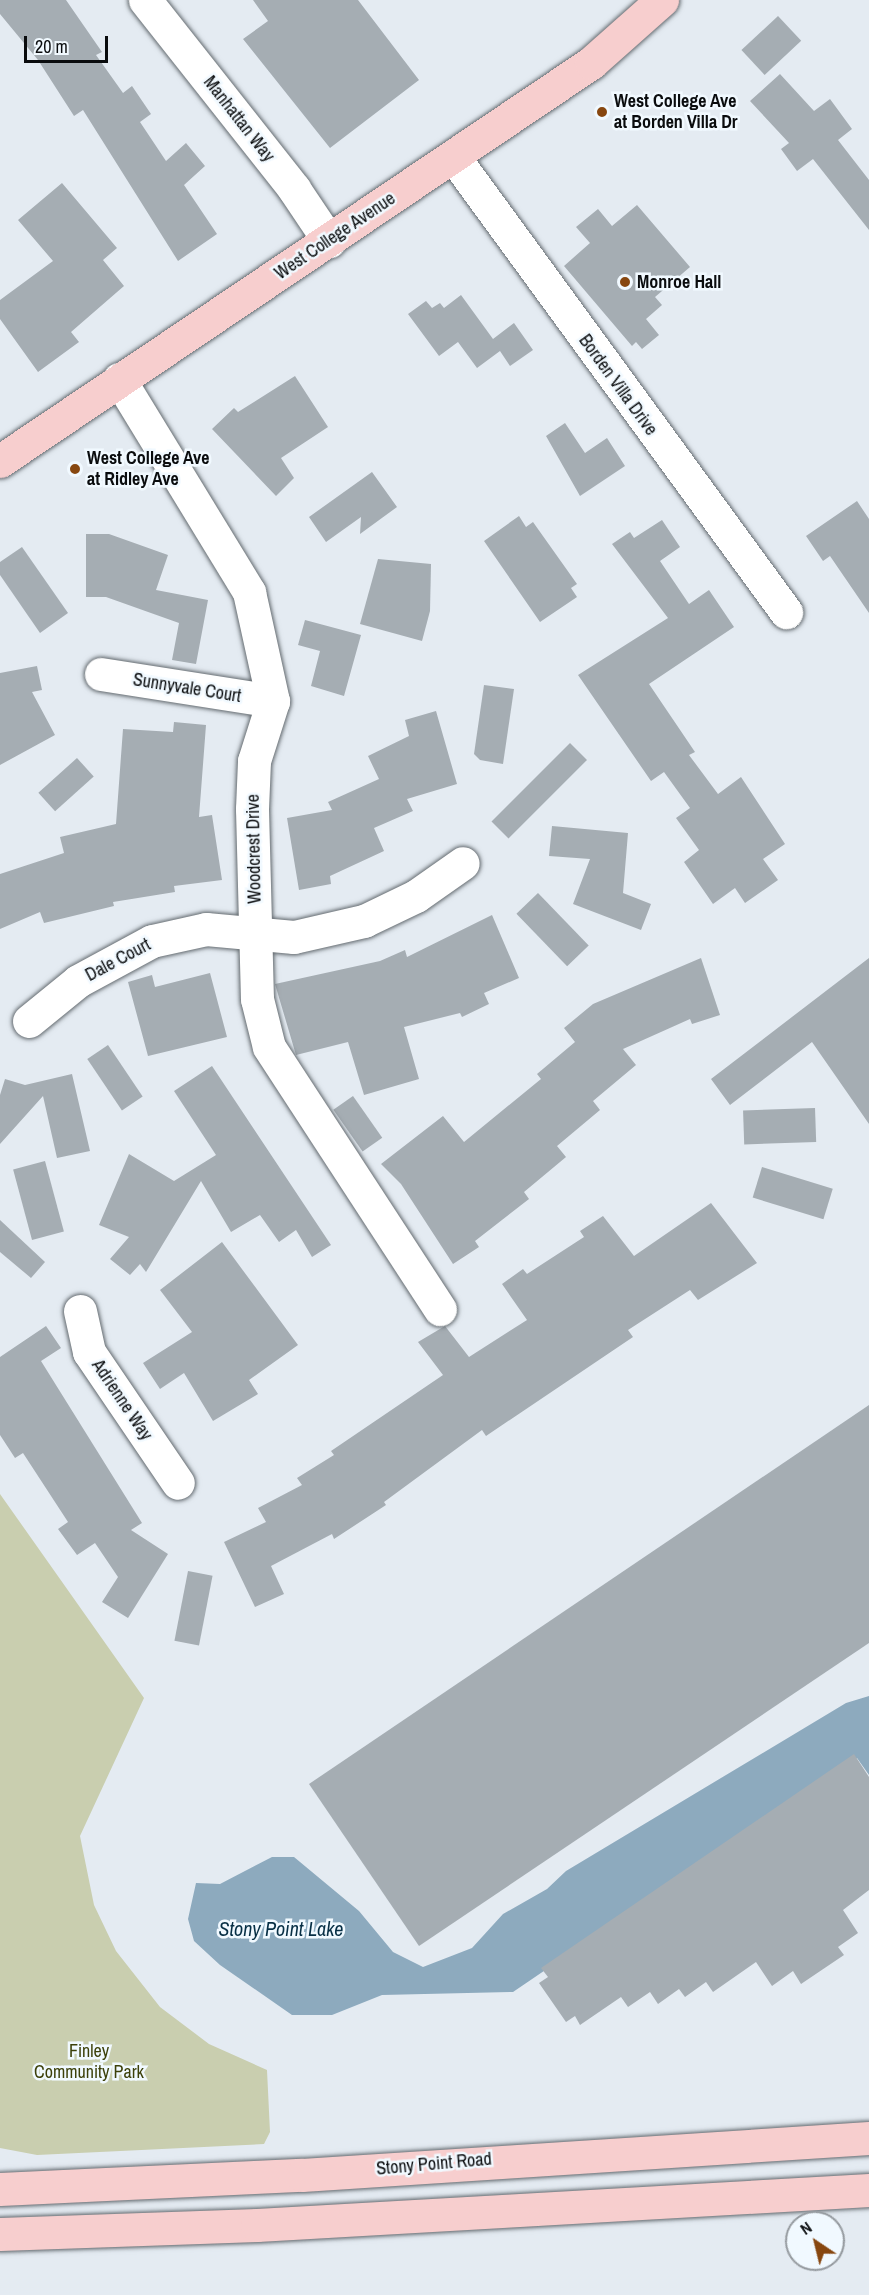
<!DOCTYPE html>
<style>
body{margin:0}
#map{position:relative;width:869px;height:2295px;overflow:hidden;background:#e4ebf2;font-family:"Archivo Narrow",sans-serif}
div>[style]{position:absolute}
.green>*{inset:0;background:#c9ceaf}
.water>*{inset:0;background:#8daabe}
.building>*{inset:0;background:#a5adb3;transform-origin:0 0}
.roads{filter:drop-shadow(0 0 2px #646b70) drop-shadow(0 0 2px #646b70)}
.minor>*{height:33px;margin:-16.5px;padding:0 16.5px;transform-origin:16.5px;border-radius:16.5px;background:#fff}
.major>*{height:33px;margin:-16.5px;padding:0 16.5px;transform-origin:16.5px;border-radius:16.5px;background:#f7cece}
.dots>*{width:16px;height:16px;translate:-50% -50%;box-sizing:border-box;border:3px solid #f1f9ff;border-radius:50%}
span{translate:-50% -50%;white-space:nowrap;text-align:center;line-height:1.15;-webkit-text-stroke:5px #f1f9ff;paint-order:stroke}
.poi-label{font-size:18px;color:#0a0c0e;font-weight:700}
.left{translate:0 -50%;text-align:left}
.street-label{font-size:18px;color:#0a0c0e}
.park-label{font-size:18px;color:#3c4009}
.water-label{font-size:20px;color:#072f45;font-style:italic}
.north{position:absolute;left:785px;top:2211px;width:60px;height:60px;box-sizing:border-box;background:#f1f9ff;border:2px solid #959a9f;border-radius:50%;rotate:325deg;font-size:16px;font-weight:700;line-height:24px;text-align:center;color:#0a0c0e}
.north::after{content:'';display:block;margin:auto;width:21px;height:27px;background:#874710;clip-path:polygon(50% 0,100% 100%,50% 72%,0 100%)}
.scale{position:absolute;left:24px;top:36px;width:84px;height:27px;box-sizing:border-box;border:3px solid #0a0c0e;border-top:0;padding-left:8px;font-size:18px;line-height:21px;white-space:nowrap;color:#0a0c0e;-webkit-text-stroke:4px #f1f9ff;paint-order:stroke}
</style>
<div id="map">
<div class="green">
<div style="clip-path:polygon(0 1494px,144px 1698px,80px 1836px,94px 1905px,116px 1951px,160px 2007px,209px 2044px,267px 2070px,270px 2132px,264px 2144px,37px 2155px,0 2148px)"></div>
</div>
<div class="water">
<div style="clip-path:polygon(869px 1696px,869px 1775px,857px 1758px,513px 1992px,382px 1995px,332px 2015px,292px 2015px,220px 1965px,194px 1941px,188px 1919px,196px 1883px,220px 1884px,272px 1857px,294px 1857px,359px 1911px,393px 1952px,423px 1967px,472px 1948px,503px 1914px,547px 1889px,566px 1871px,846px 1703px)"></div>
</div>
<div class="building">
<div style="clip-path:polygon(0 0,66px 0,102px 52px,96px 55px,123px 93px,132px 86px,151px 114px,140px 122px,166px 161px,186px 143px,205px 166px,184px 185px,217px 234px,178px 261px,83px 110px,74px 116px,38px 60px,0 14px)"></div>
<div style="clip-path:polygon(253px 0,358px 0,419px 80px,330px 148px,243px 39px,268px 21px)"></div>
<div style="left:778px;top:16px;width:34px;height:50px;rotate:47deg"></div>
<div style="clip-path:polygon(780px 74px,814px 111px,830px 99px,852px 129px,838px 140px,869px 180px,869px 230px,813px 159px,797px 171px,781px 149px,789px 143px,750px 101px)"></div>
<div style="clip-path:polygon(62px 183px,117px 248px,103px 260px,124px 286px,71px 332px,79px 342px,38px 372px,0 319px,0 300px,53px 261px,18px 220px)"></div>
<div style="clip-path:polygon(637px 205px,690px 267px,655px 297px,662px 305px,646px 319px,659px 335px,642px 349px,636px 342px,632px 346px,564px 266px,590px 243px,576px 227px,598px 209px,612px 226px)"></div>
<div style="clip-path:polygon(461px 295px,493px 339px,514px 323px,533px 350px,510px 366px,500px 351px,477px 368px,458px 342px,439px 356px,408px 314px,426px 301px,432px 308px,440px 303px,444px 308px)"></div>
<div style="clip-path:polygon(295px 376px,328px 427px,281px 458px,294px 478px,276px 496px,212px 429px,234px 408px,238px 412px)"></div>
<div style="clip-path:polygon(565px 423px,585px 453px,607px 438px,625px 466px,580px 496px,546px 436px)"></div>
<div style="clip-path:polygon(372px 472px,397px 507px,360px 534px,361px 517px,326px 542px,309px 517px)"></div>
<div style="clip-path:polygon(857px 501px,869px 519px,869px 613px,830px 556px,823px 561px,806px 536px)"></div>
<div style="clip-path:polygon(519px 516px,526px 527px,533px 522px,577px 584px,571px 588px,577px 597px,540px 622px,484px 541px)"></div>
<div style="clip-path:polygon(662px 520px,680px 547px,660px 561px,689px 604px,709px 590px,734px 627px,649px 684px,695px 752px,689px 755px,718px 794px,741px 777px,785px 844px,763px 859px,778px 880px,745px 903px,735px 888px,713px 904px,684px 862px,699px 850px,676px 818px,690px 808px,664px 772px,651px 781px,578px 675px,668px 618px,612px 544px,630px 532px,634px 538px)"></div>
<div style="clip-path:polygon(86px 534px,109px 534px,168px 555px,156px 590px,208px 600px,196px 664px,172px 660px,179px 623px,106px 597px,86px 597px)"></div>
<div style="clip-path:polygon(22px 547px,68px 613px,40px 633px,0 575px,0 562px)"></div>
<div style="clip-path:polygon(378px 559px,431px 564px,430px 611px,422px 641px,360px 624px)"></div>
<div style="clip-path:polygon(305px 620px,361px 635px,344px 696px,311px 686px,320px 651px,298px 645px)"></div>
<div style="clip-path:polygon(37px 666px,42px 690px,32px 692px,55px 735px,0 765px,0 673px)"></div>
<div style="clip-path:polygon(484px 685px,514px 689px,503px 764px,480px 760px,474px 754px)"></div>
<div style="clip-path:polygon(436px 711px,457px 784px,407px 799px,413px 811px,374px 828px,384px 851px,330px 876px,331px 884px,299px 890px,287px 818px,332px 810px,328px 802px,379px 779px,368px 756px,409px 736px,405px 720px)"></div>
<div style="clip-path:polygon(174px 722px,206px 725px,199px 817px,212px 815px,222px 880px,174px 886px,175px 892px,113px 902px,114px 906px,44px 923px,40px 912px,0 929px,0 874px,64px 853px,60px 837px,116px 824px,123px 729px,173px 732px)"></div>
<div style="left:570px;top:743px;width:24px;height:111px;rotate:45deg"></div>
<div style="left:77px;top:758px;width:25px;height:52px;rotate:48deg"></div>
<div style="clip-path:polygon(552px 826px,628px 833px,623px 893px,651px 904px,641px 930px,573px 904px,590px 859px,549px 856px)"></div>
<div style="left:538px;top:893px;width:73px;height:30px;rotate:46deg"></div>
<div style="clip-path:polygon(492px 915px,519px 978px,484px 993px,489px 1004px,462px 1017px,460px 1013px,404px 1027px,419px 1079px,364px 1095px,348px 1042px,296px 1055px,275px 984px,380px 961px,405px 950px,407px 957px)"></div>
<div style="clip-path:polygon(701px 958px,720px 1015px,692px 1024px,690px 1019px,623px 1049px,636px 1065px,593px 1101px,600px 1110px,557px 1146px,566px 1157px,524px 1192px,529px 1199px,475px 1241px,479px 1247px,453px 1264px,401px 1184px,381px 1164px,443px 1116px,464px 1142px,541px 1079px,537px 1074px,575px 1042px,564px 1028px,593px 1004px)"></div>
<div style="clip-path:polygon(869px 958px,869px 1124px,812px 1042px,730px 1105px,711px 1079px)"></div>
<div style="clip-path:polygon(210px 973px,227px 1037px,148px 1056px,128px 982px,152px 975px,155px 987px)"></div>
<div style="left:108px;top:1045px;width:62px;height:25px;rotate:56deg"></div>
<div style="clip-path:polygon(212px 1066px,331px 1245px,312px 1257px,296px 1230px,279px 1242px,260px 1215px,231px 1232px,201px 1181px,146px 1272px,140px 1264px,130px 1275px,110px 1259px,129px 1237px,99px 1225px,129px 1154px,174px 1181px,216px 1155px,174px 1091px)"></div>
<div style="clip-path:polygon(72px 1074px,90px 1151px,57px 1158px,43px 1096px,0 1144px,0 1095px,5px 1079px,25px 1085px)"></div>
<div style="left:353px;top:1096px;width:51px;height:24px;rotate:55deg"></div>
<div style="left:815px;top:1108px;width:34px;height:72px;rotate:88deg"></div>
<div style="left:45px;top:1161px;width:73px;height:33px;rotate:75deg"></div>
<div style="left:762px;top:1167px;width:74px;height:32px;rotate:17deg"></div>
<div style="clip-path:polygon(711px 1203px,757px 1263px,698px 1300px,690px 1290px,628px 1330px,633px 1337px,486px 1436px,482px 1430px,384px 1502px,386px 1505px,334px 1539px,332px 1534px,271px 1566px,284px 1594px,255px 1607px,224px 1542px,266px 1522px,258px 1508px,302px 1485px,297px 1478px,334px 1455px,331px 1451px,443px 1375px,418px 1342px,445px 1326px,469px 1357px,527px 1320px,502px 1284px,523px 1269px,527px 1274px,584px 1237px,580px 1231px,603px 1216px,634px 1256px)"></div>
<div style="clip-path:polygon(0 1220px,45px 1262px,31px 1278px,0 1252px)"></div>
<div style="clip-path:polygon(222px 1242px,298px 1345px,249px 1380px,258px 1394px,213px 1421px,184px 1373px,160px 1389px,143px 1363px,192px 1332px,160px 1290px)"></div>
<div style="clip-path:polygon(46px 1326px,61px 1348px,41px 1361px,142px 1523px,131px 1530px,168px 1554px,128px 1618px,102px 1602px,118px 1577px,95px 1543px,77px 1555px,58px 1529px,68px 1522px,23px 1453px,15px 1458px,0 1435px,0 1357px)"></div>
<div style="clip-path:polygon(869px 1405px,869px 1643px,419px 1946px,309px 1784px)"></div>
<div style="left:188px;top:1571px;width:25px;height:71px;rotate:11deg"></div>
<div style="clip-path:polygon(854px 1754px,869px 1777px,869px 1890px,843px 1910px,858px 1933px,838px 1947px,844px 1955px,801px 1984px,793px 1971px,772px 1986px,756px 1962px,713px 1992px,706px 1982px,685px 1997px,679px 1989px,658px 2004px,650px 1992px,628px 2007px,621px 1997px,580px 2025px,575px 2016px,566px 2022px,539px 1983px,548px 1977px,541px 1968px)"></div>
</div>
<div class="roads">
<div class="minor">
<div style="left:145px;top:0;width:241px;rotate:51.7deg"></div>
<div style="left:294px;top:189px;width:63px;rotate:56.1deg"></div>
<div style="left:453px;top:156px;width:565px;rotate:53.86deg"></div>
<div style="left:119px;top:379px;width:250px;rotate:58.6deg"></div>
<div style="left:249px;top:592px;width:112px;rotate:77.6deg"></div>
<div style="left:273px;top:701px;width:63px;rotate:107.6deg"></div>
<div style="left:254px;top:761px;width:48px;rotate:92.4deg"></div>
<div style="left:252px;top:809px;width:190px;rotate:88.5deg"></div>
<div style="left:257px;top:999px;width:49px;rotate:76deg"></div>
<div style="left:269px;top:1047px;width:313px;rotate:56.9deg"></div>
<div style="left:101px;top:674px;width:174px;rotate:8.9deg"></div>
<div style="left:29px;top:1021px;width:63px;rotate:-39.2deg"></div>
<div style="left:78px;top:981px;width:84px;rotate:-28.4deg"></div>
<div style="left:152px;top:941px;width:55px;rotate:-12.5deg"></div>
<div style="left:206px;top:929px;width:88px;rotate:5.2deg"></div>
<div style="left:294px;top:937px;width:72px;rotate:-12.9deg"></div>
<div style="left:364px;top:921px;width:58px;rotate:-25.7deg"></div>
<div style="left:416px;top:896px;width:57px;rotate:-35.1deg"></div>
<div style="left:80px;top:1311px;width:42px;rotate:77.6deg"></div>
<div style="left:89px;top:1352px;width:158px;rotate:55.8deg"></div>
</div>
<div class="major">
<div style="left:0;top:461px;width:713px;rotate:-33.96deg"></div>
<div style="left:591px;top:63px;width:95px;rotate:-41.6deg"></div>
<div style="left:0;top:2189px;width:302px;rotate:-2.7deg"></div>
<div style="left:302px;top:2175px;width:568px;rotate:-3.73deg"></div>
<div style="left:0;top:2234px;width:257px;rotate:-2deg"></div>
<div style="left:257px;top:2225px;width:613px;rotate:-3.27deg"></div>
</div>
</div>
<div class="dots">
<div style="left:602px;top:112px;background:#874710"></div>
<div style="left:625px;top:282px;background:#874710"></div>
<div style="left:75px;top:469px;background:#874710"></div>
</div>
<div class="poi-label">
<span class="left" style="left:614px;top:112px">West College Ave<br>at Borden Villa Dr</span>
<span class="left" style="left:637px;top:282px">Monroe Hall</span>
<span class="left" style="left:87px;top:469px">West College Ave<br>at Ridley Ave</span>
</div>
<div class="street-label">
<span style="left:239px;top:119px;rotate:52deg">Manhattan Way</span>
<span style="left:335px;top:236px;rotate:-34deg">West College Avenue</span>
<span style="left:618px;top:385px;rotate:54deg">Borden Villa Drive</span>
<span style="left:187px;top:688px;rotate:9deg">Sunnyvale Court</span>
<span style="left:254px;top:849px;rotate:-91deg">Woodcrest Drive</span>
<span style="left:118px;top:960px;rotate:-28deg">Dale Court</span>
<span style="left:122px;top:1400px;rotate:56deg">Adrienne Way</span>
<span style="left:434px;top:2164px;rotate:-5deg">Stony Point Road</span>
</div>
<div class="park-label">
<span style="left:89px;top:2062px">Finley<br>Community Park</span>
</div>
<div class="water-label">
<span style="left:281px;top:1928px">Stony Point Lake</span>
</div>
<div class="north">N</div>
<div class="scale">20 m</div>
</div>
